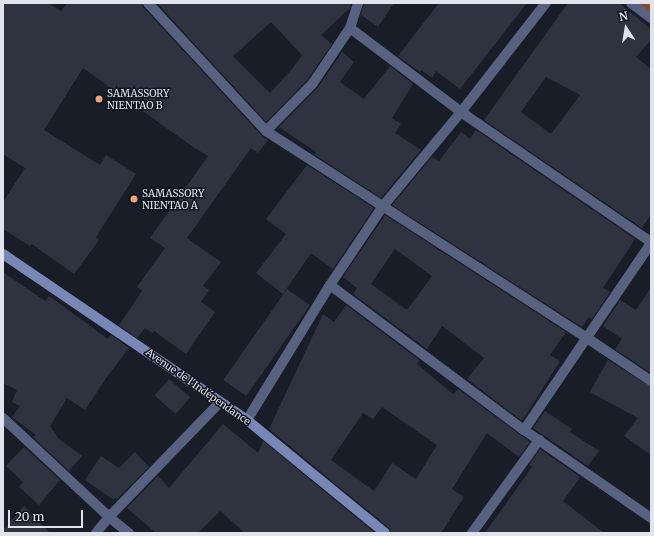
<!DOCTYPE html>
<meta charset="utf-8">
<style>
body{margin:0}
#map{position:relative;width:654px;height:536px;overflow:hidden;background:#191d28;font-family:Merriweather,serif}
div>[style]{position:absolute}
.stream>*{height:7px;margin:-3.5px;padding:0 3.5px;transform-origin:3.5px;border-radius:3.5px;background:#8f4a1c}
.building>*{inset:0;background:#2f3340;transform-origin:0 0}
.minor>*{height:10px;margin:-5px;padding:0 5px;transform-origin:5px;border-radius:5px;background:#58617f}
.secondary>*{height:10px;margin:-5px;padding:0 5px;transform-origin:5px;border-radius:5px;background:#7987b7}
.dots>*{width:11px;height:11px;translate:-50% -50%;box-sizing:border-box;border:2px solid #10141f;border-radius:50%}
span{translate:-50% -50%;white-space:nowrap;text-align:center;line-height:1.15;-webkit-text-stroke:3px #10141f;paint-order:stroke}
.poi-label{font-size:10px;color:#e0e3eb}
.left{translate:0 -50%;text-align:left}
.street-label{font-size:10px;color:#e0e3eb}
.frame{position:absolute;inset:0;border:4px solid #e0e3eb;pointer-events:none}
.north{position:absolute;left:606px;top:8px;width:40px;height:40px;-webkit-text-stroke:3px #10141f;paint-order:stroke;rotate:348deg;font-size:11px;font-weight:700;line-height:16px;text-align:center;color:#e0e3eb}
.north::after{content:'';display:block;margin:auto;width:14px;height:18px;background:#e0e3eb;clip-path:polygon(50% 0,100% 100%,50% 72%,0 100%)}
.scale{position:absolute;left:8px;top:510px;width:75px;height:18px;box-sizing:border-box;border:2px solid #e0e3eb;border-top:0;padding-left:5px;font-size:12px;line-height:14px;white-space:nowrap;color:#e0e3eb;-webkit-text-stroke:3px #10141f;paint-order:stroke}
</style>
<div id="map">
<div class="stream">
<div style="left:643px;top:3px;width:10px;rotate:37deg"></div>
</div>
<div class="building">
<div style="clip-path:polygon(3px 3px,48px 3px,61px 11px,67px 3px,142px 3px,143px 7px,261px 135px,268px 140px,258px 153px,251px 148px,187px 238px,221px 262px,203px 286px,209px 290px,201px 302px,215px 312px,186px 354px,154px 331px,152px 333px,145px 328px,137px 338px,119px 325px,142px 291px,137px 287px,165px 248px,150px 238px,208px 156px,193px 147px,83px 68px,44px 130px,100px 165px,106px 155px,136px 174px,96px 237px,99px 240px,74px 274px,32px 244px,30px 246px,3px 229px,3px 202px,25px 168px,3px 154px)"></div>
<div style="clip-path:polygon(evenodd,157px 3px,351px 3px,350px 8px,321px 35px,332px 44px,308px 79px,266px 122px,157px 3px,271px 22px,302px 55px,292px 69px,270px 93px,233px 56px,271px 22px)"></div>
<div style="clip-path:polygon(364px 3px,394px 3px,378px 27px,361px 15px)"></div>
<div style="clip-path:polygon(439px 3px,527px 3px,460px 89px,436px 71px,432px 78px,421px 70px,420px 72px,398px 56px)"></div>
<div style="clip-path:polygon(evenodd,568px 3px,619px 3px,651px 29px,651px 40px,636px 57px,651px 69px,651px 214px,642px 228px,484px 120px,568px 3px,546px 77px,580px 95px,551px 134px,521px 112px,546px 77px)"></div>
<div style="clip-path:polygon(342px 52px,354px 62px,340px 82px,364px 99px,390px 66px,413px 84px,392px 118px,401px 124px,395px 133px,421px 150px,381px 198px,315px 155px,316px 152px,279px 127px,318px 87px)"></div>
<div style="clip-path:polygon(476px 130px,635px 239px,603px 288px,610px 292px,592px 319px,589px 317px,582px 327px,392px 205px,432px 157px,439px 161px,461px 132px,470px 139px)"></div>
<div style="clip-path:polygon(307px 165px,374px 208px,333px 269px,311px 253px,283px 294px,256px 273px,286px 234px,266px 219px)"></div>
<div style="clip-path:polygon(evenodd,385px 215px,566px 332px,550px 355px,560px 361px,522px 421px,467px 379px,484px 358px,442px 326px,427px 349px,353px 294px,357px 288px,343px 277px,385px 215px,395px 249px,432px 276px,407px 310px,371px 284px,395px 249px)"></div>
<div style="clip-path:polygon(3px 272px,45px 301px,49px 296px,108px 339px,111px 335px,129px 348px,109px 374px,85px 410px,67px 398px,50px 426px,59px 439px,82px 456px,69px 471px,33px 437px,36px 435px,12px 417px,20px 406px,12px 402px,17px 390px,3px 383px)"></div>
<div style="clip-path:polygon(651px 287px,651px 373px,615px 349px,622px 339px,603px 326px,620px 300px,636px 310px)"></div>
<div style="left:287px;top:289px;width:28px;height:111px;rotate:35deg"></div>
<div style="clip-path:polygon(evenodd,346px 305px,419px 360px,417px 364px,453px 394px,458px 389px,530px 442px,519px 457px,487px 433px,452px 489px,464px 497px,441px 533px,391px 533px,389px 528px,269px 429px,323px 314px,334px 322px,346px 305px,382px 407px,437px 445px,416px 479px,392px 463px,374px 491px,331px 460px,363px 413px,373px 419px,382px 407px)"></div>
<div style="clip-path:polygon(608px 360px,651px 387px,651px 455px,624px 436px,638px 418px,590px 392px)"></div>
<div style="left:169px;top:379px;width:28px;height:22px;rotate:41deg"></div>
<div style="clip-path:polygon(545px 411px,572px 429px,570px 432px,599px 451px,588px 466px,533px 428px)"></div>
<div style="clip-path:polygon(223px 424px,258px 453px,263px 441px,375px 533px,245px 533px,220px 511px,198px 533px,156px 533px,127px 508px,158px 476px,169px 488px)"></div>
<div style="clip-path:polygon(24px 447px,60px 480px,39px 505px,19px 487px,23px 482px,6px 466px)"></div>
<div style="clip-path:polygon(540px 449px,580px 477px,563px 501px,604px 533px,485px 533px,532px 467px,529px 465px)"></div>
<div style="clip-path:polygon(135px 452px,149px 467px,117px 499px,115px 498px,114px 500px,85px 480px,101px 456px,119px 468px)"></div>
<div style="clip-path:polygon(24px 506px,50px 533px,3px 533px,3px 530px)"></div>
</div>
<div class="minor">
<div style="left:148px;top:3px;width:174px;rotate:47.3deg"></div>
<div style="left:266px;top:131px;width:382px;rotate:32.8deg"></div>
<div style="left:587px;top:338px;width:77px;rotate:33.9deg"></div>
<div style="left:631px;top:3px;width:25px;rotate:37deg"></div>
<div style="left:350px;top:28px;width:139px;rotate:37.1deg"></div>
<div style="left:461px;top:112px;width:230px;rotate:34.4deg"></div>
<div style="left:266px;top:131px;width:67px;rotate:-45.6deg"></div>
<div style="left:313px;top:83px;width:66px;rotate:-56.1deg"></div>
<div style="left:350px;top:28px;width:26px;rotate:-72deg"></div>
<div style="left:330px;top:285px;width:242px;rotate:36.8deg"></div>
<div style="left:524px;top:430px;width:155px;rotate:34.7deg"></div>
<div style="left:3px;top:418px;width:145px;rotate:43deg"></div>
<div style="left:109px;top:517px;width:26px;rotate:39deg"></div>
<div style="left:247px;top:420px;width:158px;rotate:-58.4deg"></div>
<div style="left:330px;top:285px;width:95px;rotate:-56.1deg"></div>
<div style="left:383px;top:206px;width:122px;rotate:-50.3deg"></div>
<div style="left:461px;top:112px;width:138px;rotate:-52.1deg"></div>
<div style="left:524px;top:430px;width:226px;rotate:-55.8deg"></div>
<div style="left:96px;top:533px;width:21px;rotate:-51deg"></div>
<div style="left:109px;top:517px;width:160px;rotate:-46deg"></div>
<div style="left:472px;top:533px;width:115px;rotate:-54.2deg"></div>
</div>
<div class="secondary">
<div style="left:3px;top:254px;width:295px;rotate:34.2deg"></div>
<div style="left:247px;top:420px;width:178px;rotate:39.3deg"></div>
</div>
<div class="dots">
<div style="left:99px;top:99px;background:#efa377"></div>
<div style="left:134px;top:199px;background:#efa377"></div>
</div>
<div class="poi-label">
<span class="left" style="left:107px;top:99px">SAMASSORY<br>NIENTAO B</span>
<span class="left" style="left:142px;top:199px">SAMASSORY<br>NIENTAO A</span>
</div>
<div class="street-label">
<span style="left:198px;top:387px;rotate:35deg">Avenue de l'Indépendance</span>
</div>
<div class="frame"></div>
<div class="north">N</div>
<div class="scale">20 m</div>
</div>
